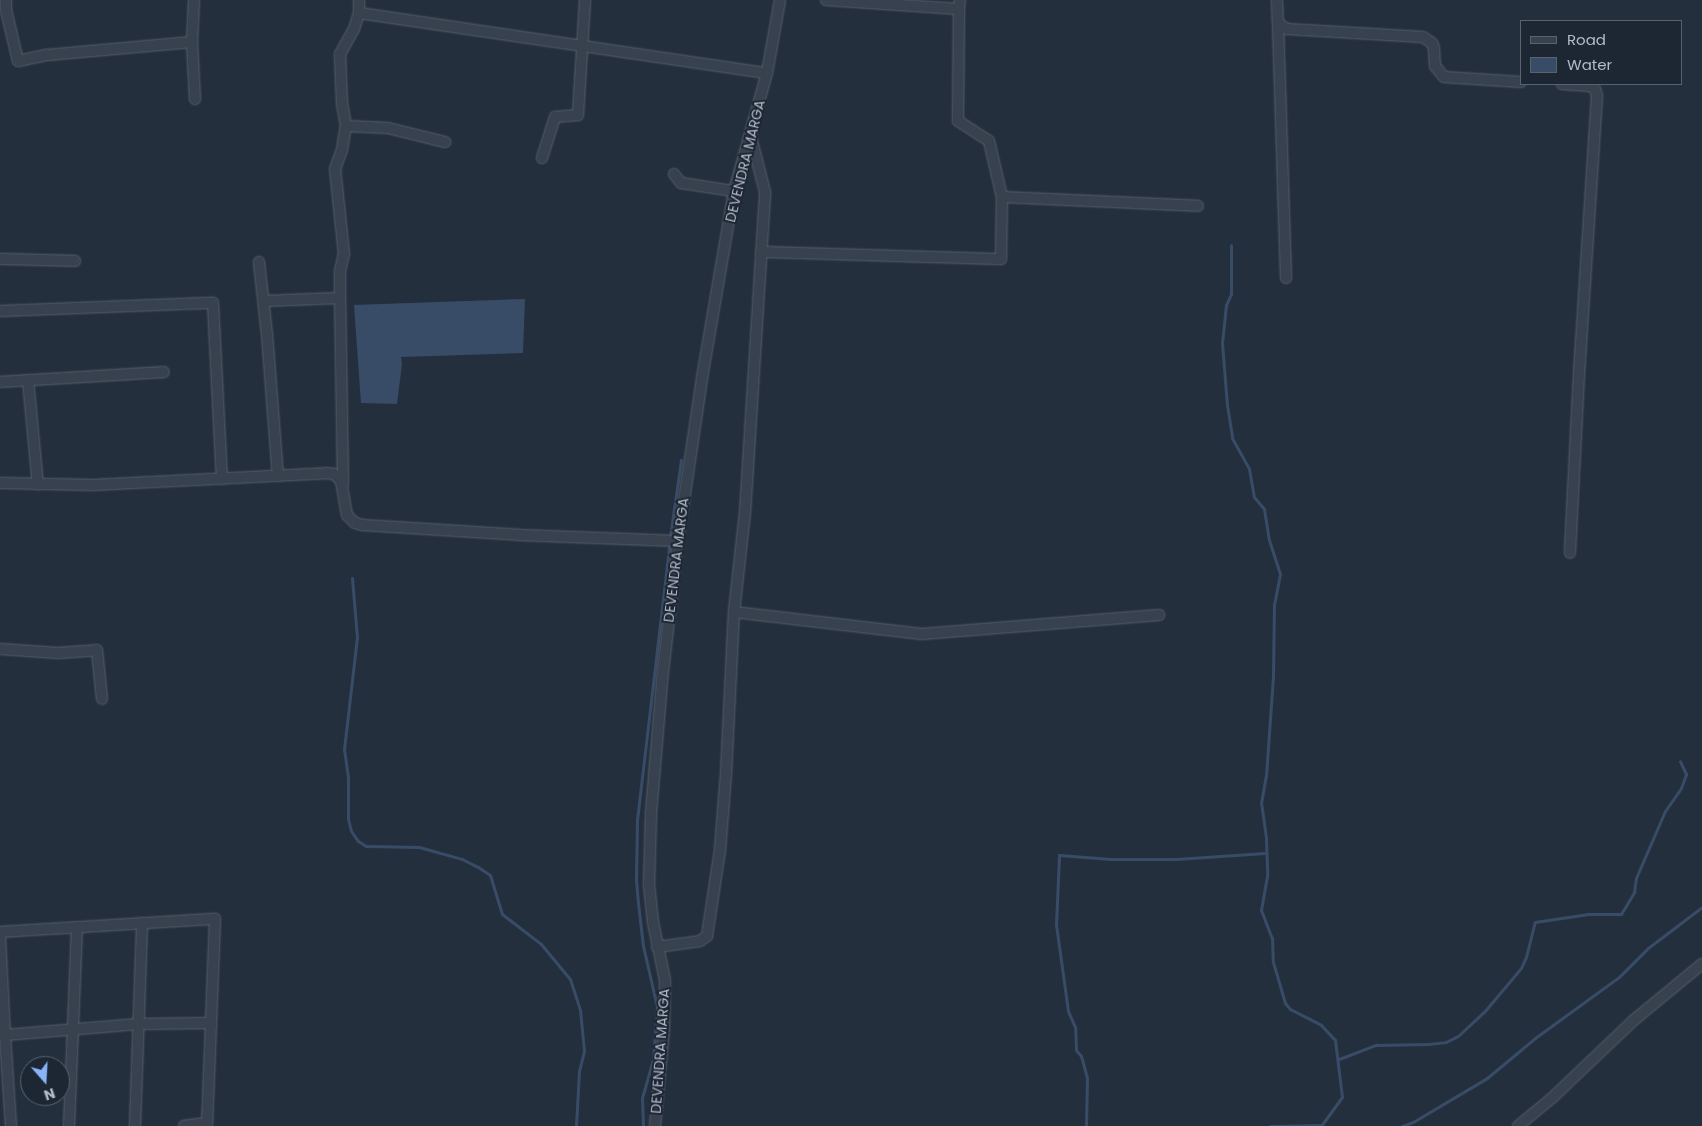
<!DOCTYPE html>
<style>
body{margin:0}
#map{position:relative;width:1702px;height:1126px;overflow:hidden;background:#242f3e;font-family:Poppins,sans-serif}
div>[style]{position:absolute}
.water>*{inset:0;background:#394c67}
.stream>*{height:3px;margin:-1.5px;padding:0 1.5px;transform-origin:1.5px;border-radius:1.5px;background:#394c67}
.roads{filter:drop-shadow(0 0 1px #565f6c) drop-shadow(0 0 1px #565f6c)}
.street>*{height:10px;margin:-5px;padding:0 5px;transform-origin:5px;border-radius:5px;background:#38414e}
span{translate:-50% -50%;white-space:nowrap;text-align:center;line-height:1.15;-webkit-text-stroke:4px #1d2633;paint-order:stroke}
.street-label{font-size:14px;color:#b4bcc9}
.legend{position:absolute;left:1520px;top:20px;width:162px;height:65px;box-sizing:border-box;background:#1d2633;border:1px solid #59626f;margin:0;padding:6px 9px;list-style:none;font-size:15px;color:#b4bcc9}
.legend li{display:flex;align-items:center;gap:10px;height:25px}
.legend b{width:25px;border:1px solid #59626f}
.north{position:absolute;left:20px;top:1056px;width:50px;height:50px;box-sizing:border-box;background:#1d2633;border:1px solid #59626f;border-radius:50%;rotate:161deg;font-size:14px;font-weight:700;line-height:20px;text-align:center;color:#b4bcc9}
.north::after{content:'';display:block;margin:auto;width:18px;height:22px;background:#8ab4f8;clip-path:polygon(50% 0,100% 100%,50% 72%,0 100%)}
</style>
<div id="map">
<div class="water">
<div style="clip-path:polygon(525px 299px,523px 353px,401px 357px,402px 364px,397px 404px,361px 403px,354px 305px)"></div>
</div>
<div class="stream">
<div style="left:1231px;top:245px;width:49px;rotate:90deg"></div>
<div style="left:1231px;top:294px;width:12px;rotate:114deg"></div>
<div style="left:1226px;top:305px;width:38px;rotate:96deg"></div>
<div style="left:1222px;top:343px;width:62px;rotate:85.4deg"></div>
<div style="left:1227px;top:405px;width:33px;rotate:81deg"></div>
<div style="left:1232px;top:438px;width:35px;rotate:61deg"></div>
<div style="left:1249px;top:469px;width:28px;rotate:80deg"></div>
<div style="left:1254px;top:497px;width:16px;rotate:50deg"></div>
<div style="left:1264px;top:509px;width:31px;rotate:81deg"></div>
<div style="left:1269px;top:540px;width:36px;rotate:72deg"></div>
<div style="left:1280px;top:574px;width:31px;rotate:101deg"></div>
<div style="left:1274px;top:604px;width:72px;rotate:90.8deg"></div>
<div style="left:1273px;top:676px;width:99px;rotate:94deg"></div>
<div style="left:1266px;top:775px;width:27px;rotate:100deg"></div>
<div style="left:1261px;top:802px;width:36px;rotate:82deg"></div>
<div style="left:1266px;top:838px;width:38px;rotate:88deg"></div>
<div style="left:1267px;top:876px;width:35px;rotate:100deg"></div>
<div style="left:1261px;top:910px;width:30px;rotate:69deg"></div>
<div style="left:1272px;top:938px;width:24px;rotate:88deg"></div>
<div style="left:1273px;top:962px;width:43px;rotate:73.7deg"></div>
<div style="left:1285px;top:1003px;width:8px;rotate:50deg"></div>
<div style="left:1290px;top:1009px;width:35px;rotate:27deg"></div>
<div style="left:1321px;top:1025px;width:21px;rotate:47deg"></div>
<div style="left:1335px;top:1040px;width:57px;rotate:83deg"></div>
<div style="left:1342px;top:1097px;width:34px;rotate:126deg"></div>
<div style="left:1322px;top:1125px;width:52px;rotate:178.9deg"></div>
<div style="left:670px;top:537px;width:78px;rotate:-81.9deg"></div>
<div style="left:352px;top:578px;width:59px;rotate:85.2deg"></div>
<div style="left:357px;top:637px;width:113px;rotate:96.6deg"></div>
<div style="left:344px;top:749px;width:28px;rotate:82deg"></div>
<div style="left:348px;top:777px;width:42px;rotate:90deg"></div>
<div style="left:348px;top:819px;width:12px;rotate:76deg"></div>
<div style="left:351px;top:831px;width:12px;rotate:55deg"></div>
<div style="left:358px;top:841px;width:9px;rotate:32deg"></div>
<div style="left:366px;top:846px;width:53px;rotate:1.1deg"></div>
<div style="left:419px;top:847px;width:45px;rotate:15.6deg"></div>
<div style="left:462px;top:859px;width:18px;rotate:27deg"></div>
<div style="left:478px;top:867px;width:14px;rotate:34deg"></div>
<div style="left:490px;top:875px;width:41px;rotate:72.9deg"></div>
<div style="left:502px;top:914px;width:49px;rotate:37.6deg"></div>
<div style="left:541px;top:944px;width:45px;rotate:50.4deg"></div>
<div style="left:570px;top:979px;width:33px;rotate:72deg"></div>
<div style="left:580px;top:1010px;width:41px;rotate:84.4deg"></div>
<div style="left:584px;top:1051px;width:21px;rotate:104deg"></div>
<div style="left:579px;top:1071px;width:55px;rotate:93.1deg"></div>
<div style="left:1339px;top:1059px;width:40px;rotate:-21deg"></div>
<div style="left:1376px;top:1045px;width:52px;rotate:-1.1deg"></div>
<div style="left:1428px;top:1044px;width:18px;rotate:-6deg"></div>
<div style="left:1446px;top:1042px;width:13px;rotate:-27deg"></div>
<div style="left:1458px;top:1036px;width:35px;rotate:-43deg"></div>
<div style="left:1484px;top:1012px;width:57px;rotate:-49.9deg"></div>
<div style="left:1521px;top:968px;width:12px;rotate:-66deg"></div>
<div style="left:1526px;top:957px;width:36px;rotate:-76deg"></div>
<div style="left:1535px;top:922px;width:54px;rotate:-8.6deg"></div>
<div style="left:1588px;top:914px;width:33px"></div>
<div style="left:1621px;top:914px;width:26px;rotate:-59deg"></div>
<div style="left:1634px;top:892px;width:14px;rotate:-82deg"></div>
<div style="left:1636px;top:878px;width:73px;rotate:-66.6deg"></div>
<div style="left:1665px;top:811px;width:28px;rotate:-55deg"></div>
<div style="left:1681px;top:788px;width:15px;rotate:-70deg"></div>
<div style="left:1686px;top:774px;width:14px;rotate:-115deg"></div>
<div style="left:643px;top:1126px;width:28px;rotate:-92deg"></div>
<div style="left:642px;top:1098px;width:41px;rotate:-74.2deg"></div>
<div style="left:653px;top:1059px;width:52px;rotate:-85.6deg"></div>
<div style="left:657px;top:1007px;width:63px;rotate:-102.9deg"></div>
<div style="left:643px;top:946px;width:43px;rotate:-96.6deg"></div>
<div style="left:638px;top:903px;width:25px;rotate:-95deg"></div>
<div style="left:636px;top:878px;width:58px;rotate:-89deg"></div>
<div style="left:637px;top:820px;width:276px;rotate:-83.3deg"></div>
<div style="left:1086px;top:1126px;width:48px;rotate:-88.8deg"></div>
<div style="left:1087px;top:1078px;width:23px;rotate:-105deg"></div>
<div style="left:1081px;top:1056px;width:8px;rotate:-130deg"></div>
<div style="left:1076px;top:1050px;width:23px;rotate:-92deg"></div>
<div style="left:1075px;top:1027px;width:17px;rotate:-114deg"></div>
<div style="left:1068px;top:1011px;width:87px;rotate:-97.9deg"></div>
<div style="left:1056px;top:925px;width:70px;rotate:-87.5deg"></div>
<div style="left:1059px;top:855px;width:52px;rotate:4.4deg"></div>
<div style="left:1111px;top:859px;width:65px"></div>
<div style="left:1176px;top:859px;width:89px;rotate:-3.9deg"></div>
<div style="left:1402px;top:1126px;width:12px;rotate:-20deg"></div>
<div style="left:1413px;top:1122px;width:86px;rotate:-30.7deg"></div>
<div style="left:1487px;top:1078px;width:62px;rotate:-39.8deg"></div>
<div style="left:1535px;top:1038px;width:104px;rotate:-36deg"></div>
<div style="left:1619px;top:977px;width:41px;rotate:-45deg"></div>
<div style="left:1648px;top:948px;width:68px;rotate:-37.2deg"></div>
</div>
<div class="roads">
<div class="street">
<div style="left:6px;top:0;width:10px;rotate:90deg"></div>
<div style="left:6px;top:10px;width:52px;rotate:76.8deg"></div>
<div style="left:18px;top:61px;width:30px;rotate:-12deg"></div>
<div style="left:47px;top:55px;width:146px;rotate:-5.1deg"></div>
<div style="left:194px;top:0;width:42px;rotate:92.7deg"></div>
<div style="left:192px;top:42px;width:57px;rotate:87deg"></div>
<div style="left:826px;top:0;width:133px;rotate:3.9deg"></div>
<div style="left:959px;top:9px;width:9px;rotate:-84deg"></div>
<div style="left:1277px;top:0;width:23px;rotate:88deg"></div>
<div style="left:1278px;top:23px;width:11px;rotate:34deg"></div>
<div style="left:1287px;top:29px;width:136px;rotate:3.4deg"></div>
<div style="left:1423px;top:37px;width:11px;rotate:34deg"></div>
<div style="left:1432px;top:43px;width:5px;rotate:68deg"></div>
<div style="left:1434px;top:48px;width:18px;rotate:87deg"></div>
<div style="left:1435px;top:66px;width:14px;rotate:51deg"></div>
<div style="left:1444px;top:77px;width:77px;rotate:3.7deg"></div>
<div style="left:359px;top:13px;width:412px;rotate:8.4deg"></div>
<div style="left:1278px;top:23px;width:255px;rotate:88.2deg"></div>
<div style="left:1562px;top:84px;width:28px;rotate:4deg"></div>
<div style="left:1590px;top:86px;width:6px;rotate:31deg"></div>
<div style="left:1595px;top:89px;width:7px;rotate:74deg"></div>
<div style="left:1597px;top:96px;width:279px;rotate:93.7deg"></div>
<div style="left:1579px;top:374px;width:179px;rotate:92.9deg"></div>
<div style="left:346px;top:126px;width:42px;rotate:2.7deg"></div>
<div style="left:388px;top:128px;width:59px;rotate:13.8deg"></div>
<div style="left:542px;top:158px;width:43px;rotate:-72.4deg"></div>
<div style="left:555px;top:117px;width:23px;rotate:-5deg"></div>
<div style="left:578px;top:115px;width:115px;rotate:-86.5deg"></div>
<div style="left:674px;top:174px;width:11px;rotate:52deg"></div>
<div style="left:681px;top:183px;width:54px;rotate:8.6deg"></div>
<div style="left:1002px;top:197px;width:196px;rotate:2.6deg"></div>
<div style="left:761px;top:252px;width:240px;rotate:1.7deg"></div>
<div style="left:1001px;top:259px;width:62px;rotate:-89.1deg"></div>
<div style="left:1002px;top:197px;width:57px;rotate:-103.1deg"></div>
<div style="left:989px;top:141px;width:37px;rotate:-147deg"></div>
<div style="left:958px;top:121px;width:112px;rotate:-89.5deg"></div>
<div style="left:0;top:259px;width:75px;rotate:1.5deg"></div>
<div style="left:259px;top:262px;width:72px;rotate:83.7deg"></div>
<div style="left:267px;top:334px;width:142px;rotate:85.6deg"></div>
<div style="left:264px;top:301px;width:76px;rotate:-2.3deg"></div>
<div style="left:0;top:311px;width:213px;rotate:-2.2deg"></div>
<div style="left:213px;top:303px;width:176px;rotate:87.1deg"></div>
<div style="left:28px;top:380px;width:105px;rotate:84.6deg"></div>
<div style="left:0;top:382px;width:164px;rotate:-3.5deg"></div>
<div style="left:0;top:483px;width:93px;rotate:1.2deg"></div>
<div style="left:93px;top:485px;width:234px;rotate:-2.9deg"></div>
<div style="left:327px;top:473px;width:7px;rotate:8deg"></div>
<div style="left:334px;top:474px;width:10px;rotate:45deg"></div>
<div style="left:341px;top:481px;width:35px;rotate:80deg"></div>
<div style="left:347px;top:515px;width:11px;rotate:45deg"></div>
<div style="left:355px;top:523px;width:7px;rotate:16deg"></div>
<div style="left:362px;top:525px;width:157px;rotate:3.6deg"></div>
<div style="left:519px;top:535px;width:159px;rotate:2.2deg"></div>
<div style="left:343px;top:484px;width:186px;rotate:-90.9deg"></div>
<div style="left:340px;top:298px;width:27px;rotate:-90deg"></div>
<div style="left:340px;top:271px;width:17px;rotate:-77deg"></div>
<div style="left:344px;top:254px;width:85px;rotate:-96deg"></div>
<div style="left:335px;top:169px;width:20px;rotate:-70deg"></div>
<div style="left:342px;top:150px;width:24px;rotate:-81deg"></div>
<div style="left:346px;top:126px;width:22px;rotate:-100deg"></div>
<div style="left:342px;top:104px;width:50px;rotate:-92.3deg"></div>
<div style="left:340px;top:54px;width:29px;rotate:-61deg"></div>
<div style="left:354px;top:29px;width:17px;rotate:-73deg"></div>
<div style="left:359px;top:13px;width:13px;rotate:-90deg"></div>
<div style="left:734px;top:612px;width:189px;rotate:6.7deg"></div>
<div style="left:922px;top:634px;width:238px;rotate:-4.6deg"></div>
<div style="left:0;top:649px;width:58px;rotate:3.9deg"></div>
<div style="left:58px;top:653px;width:39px;rotate:-4deg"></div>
<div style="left:97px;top:650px;width:49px;rotate:84.2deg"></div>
<div style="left:0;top:932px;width:215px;rotate:-3.5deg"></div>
<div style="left:215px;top:919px;width:204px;rotate:92.2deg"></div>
<div style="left:207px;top:1123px;width:23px;rotate:173deg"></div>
<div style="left:0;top:937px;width:98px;rotate:87.1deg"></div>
<div style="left:5px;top:1035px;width:5px;rotate:180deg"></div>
<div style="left:657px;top:947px;width:43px;rotate:-7.9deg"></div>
<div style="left:700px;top:941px;width:9px;rotate:-36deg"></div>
<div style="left:707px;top:936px;width:87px;rotate:-81.4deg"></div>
<div style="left:720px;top:850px;width:76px;rotate:-85.5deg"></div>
<div style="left:726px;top:774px;width:162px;rotate:-87.2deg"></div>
<div style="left:734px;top:612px;width:100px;rotate:-83.7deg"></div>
<div style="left:745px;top:513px;width:322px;rotate:-86.4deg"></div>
<div style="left:765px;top:192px;width:57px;rotate:-104.3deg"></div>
<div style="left:11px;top:1126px;width:91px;rotate:-93.8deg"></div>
<div style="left:5px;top:1035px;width:134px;rotate:-4.7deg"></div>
<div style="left:139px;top:1024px;width:72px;rotate:-0.8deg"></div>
<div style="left:69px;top:1126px;width:199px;rotate:-87.7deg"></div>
<div style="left:135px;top:1126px;width:203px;rotate:-88deg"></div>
<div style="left:655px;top:1126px;width:97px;rotate:-84.7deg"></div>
<div style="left:664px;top:1029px;width:49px;rotate:-88.8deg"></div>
<div style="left:665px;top:980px;width:59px;rotate:-101.7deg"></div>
<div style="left:653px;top:922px;width:36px;rotate:-96deg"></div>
<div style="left:649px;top:886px;width:73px;rotate:-88.4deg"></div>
<div style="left:651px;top:813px;width:132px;rotate:-85.2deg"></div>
<div style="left:662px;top:681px;width:141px;rotate:-83.5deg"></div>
<div style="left:678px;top:541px;width:165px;rotate:-81.6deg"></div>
<div style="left:702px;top:378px;width:190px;rotate:-80.3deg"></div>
<div style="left:734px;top:191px;width:123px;rotate:-74.4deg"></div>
<div style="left:767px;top:73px;width:74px;rotate:-79.9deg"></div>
<div style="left:1518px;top:1126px;width:44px;rotate:-39.5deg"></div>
<div style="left:1552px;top:1098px;width:113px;rotate:-43.6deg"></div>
<div style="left:1634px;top:1020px;width:88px;rotate:-39.5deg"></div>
</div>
</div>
<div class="street-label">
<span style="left:745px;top:161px;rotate:-76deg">DEVENDRA MARGA</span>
<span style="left:676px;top:560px;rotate:-83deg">DEVENDRA MARGA</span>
<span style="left:660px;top:1051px;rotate:-86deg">DEVENDRA MARGA</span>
</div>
<ul class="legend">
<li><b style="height:6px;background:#38414e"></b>Road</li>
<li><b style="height:14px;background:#394c67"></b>Water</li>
</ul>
<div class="north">N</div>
</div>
